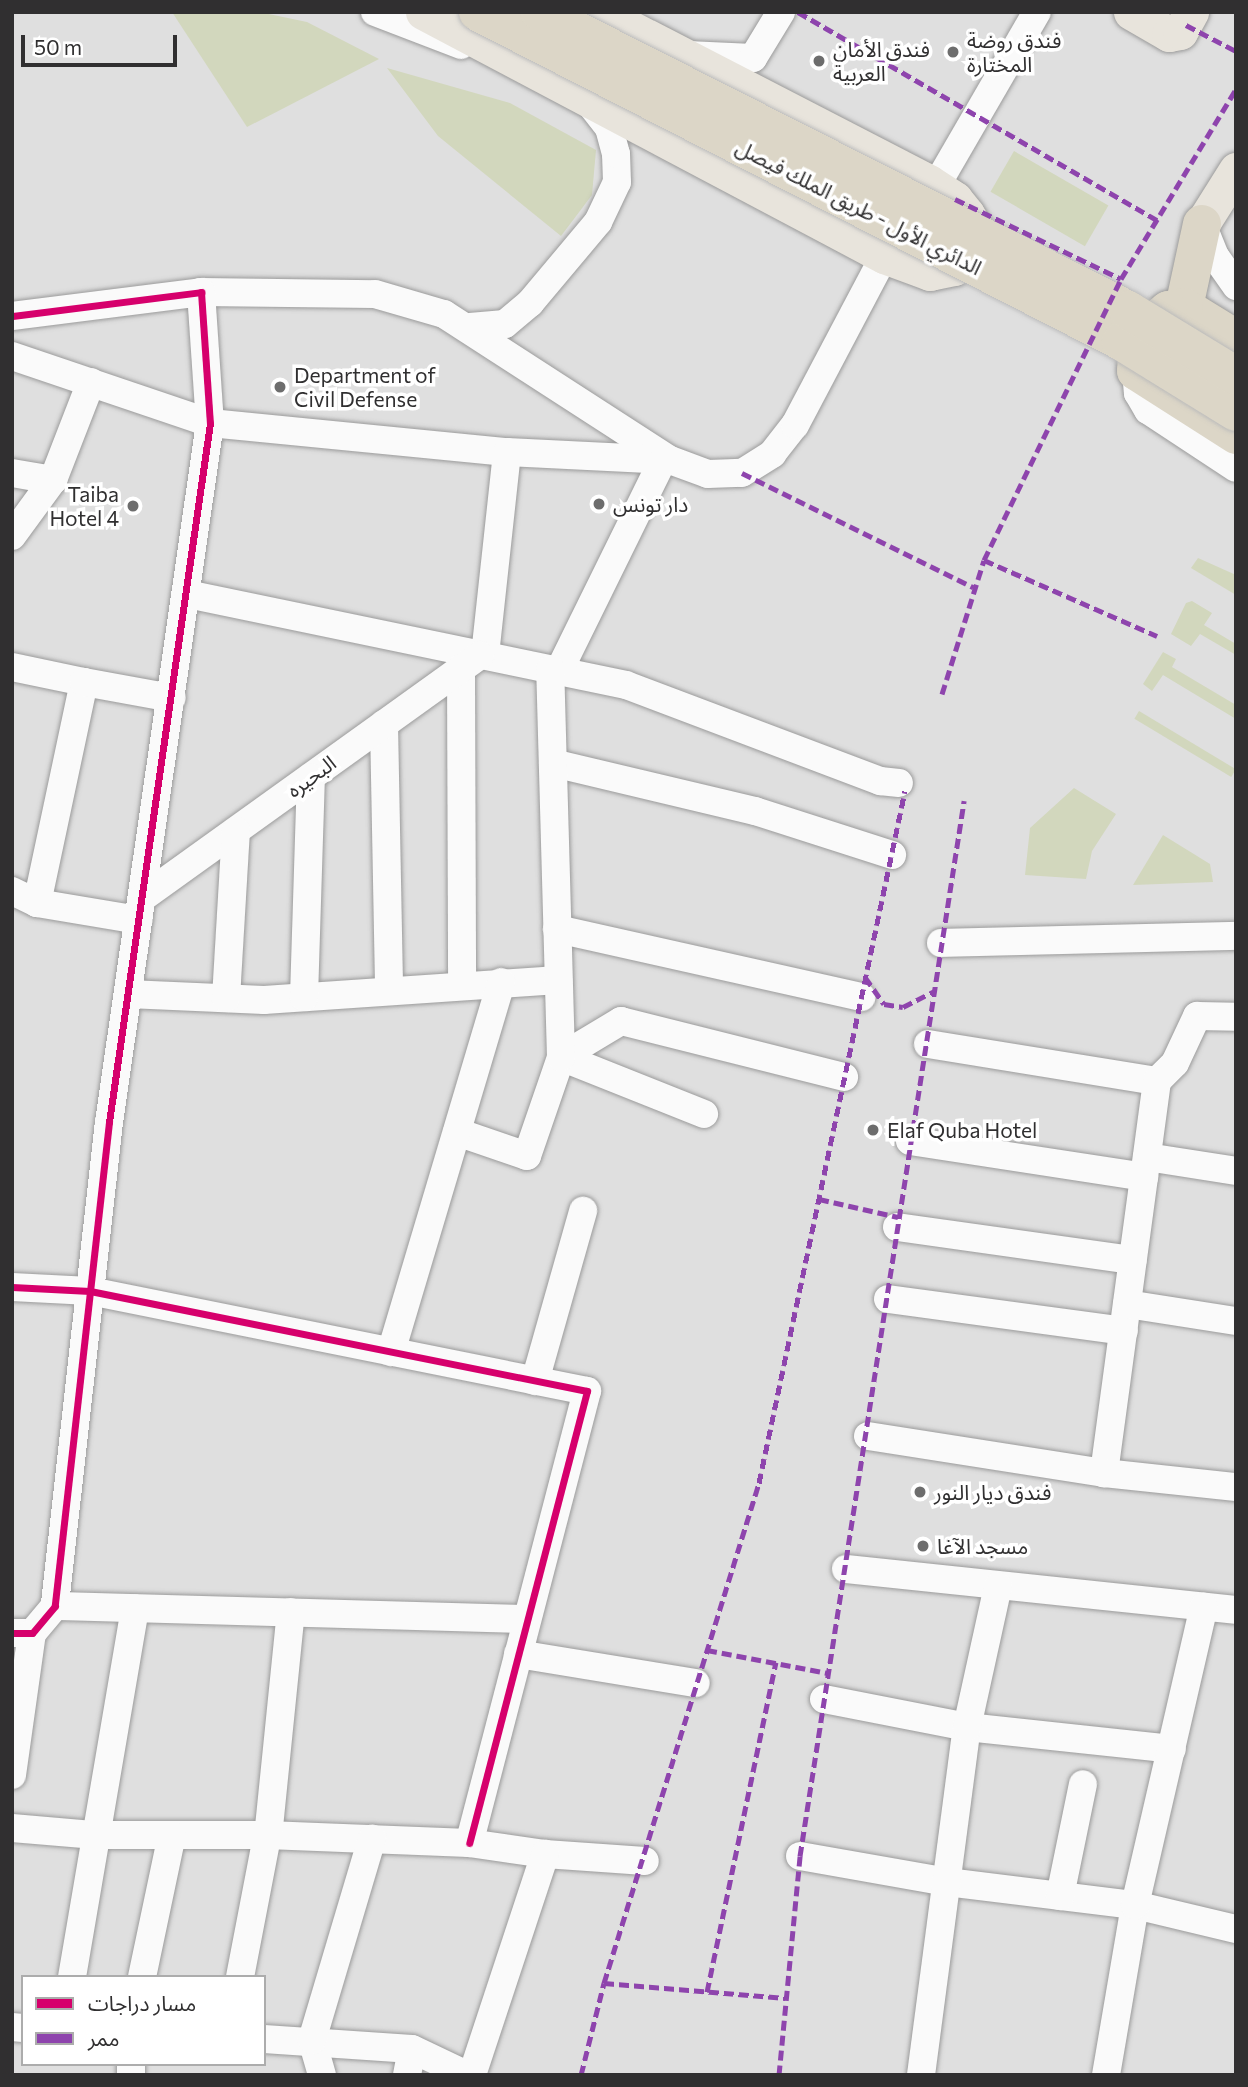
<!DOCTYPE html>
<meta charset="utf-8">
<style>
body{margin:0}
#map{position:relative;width:1248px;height:2087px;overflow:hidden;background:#dfdfdf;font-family:Commissioner,"Noto Sans Arabic",sans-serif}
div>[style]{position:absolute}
.green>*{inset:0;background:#d2d7bd;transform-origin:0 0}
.roads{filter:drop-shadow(0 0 2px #9b9b9b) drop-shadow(0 0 2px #9b9b9b)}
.minor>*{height:28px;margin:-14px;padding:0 14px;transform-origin:14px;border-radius:14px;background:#fafafa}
.major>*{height:35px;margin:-17.5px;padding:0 17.5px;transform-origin:17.5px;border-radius:17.5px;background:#e8e4dc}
.highway>*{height:38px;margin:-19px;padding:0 19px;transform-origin:19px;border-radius:19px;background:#dcd6c7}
.bridges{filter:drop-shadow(0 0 2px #bbb) drop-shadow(0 0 2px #bbb)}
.highway-bridge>*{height:38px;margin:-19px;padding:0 19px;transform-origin:19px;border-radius:19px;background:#dcd6c7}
.quiet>*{height:5px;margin-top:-2.5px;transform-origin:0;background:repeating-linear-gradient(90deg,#8e44ad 0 10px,transparent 0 15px)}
.cycleway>*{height:7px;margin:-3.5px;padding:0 3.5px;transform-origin:3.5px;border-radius:3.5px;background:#d6006c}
.dots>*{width:19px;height:19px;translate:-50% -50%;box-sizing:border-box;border:4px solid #fff;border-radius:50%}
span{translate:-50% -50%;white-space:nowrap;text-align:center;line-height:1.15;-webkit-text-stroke:7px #fff;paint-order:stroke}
.poi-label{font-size:21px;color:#302f30}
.left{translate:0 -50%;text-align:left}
.right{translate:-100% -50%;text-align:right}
.street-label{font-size:21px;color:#302f30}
.frame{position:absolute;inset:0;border:14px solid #302f30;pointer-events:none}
.legend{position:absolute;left:21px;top:1975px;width:245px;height:91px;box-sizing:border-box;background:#fff;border:2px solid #acacac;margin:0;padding:9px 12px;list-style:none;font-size:21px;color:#302f30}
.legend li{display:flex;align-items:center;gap:14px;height:35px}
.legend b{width:35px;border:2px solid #acacac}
.scale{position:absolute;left:21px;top:35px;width:156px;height:32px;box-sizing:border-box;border:4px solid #302f30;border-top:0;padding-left:9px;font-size:21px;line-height:24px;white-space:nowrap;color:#302f30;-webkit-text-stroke:5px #fff;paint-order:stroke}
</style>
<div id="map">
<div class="green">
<div style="clip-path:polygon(172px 12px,259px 12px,307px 22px,379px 59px,247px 127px)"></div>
<div style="clip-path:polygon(387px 68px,510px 103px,596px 150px,592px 195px,561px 236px,438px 136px)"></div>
<div style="left:1014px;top:151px;width:109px;height:47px;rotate:30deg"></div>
<div style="clip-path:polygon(1198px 558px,1236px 575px,1236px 595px,1191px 568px)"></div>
<div style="clip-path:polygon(1192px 601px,1212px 613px,1204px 625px,1236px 644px,1236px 655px,1200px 634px,1191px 646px,1171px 634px,1186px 603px)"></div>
<div style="clip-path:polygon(1163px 652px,1176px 659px,1172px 667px,1236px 705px,1236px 719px,1163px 675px,1152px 691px,1143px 684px)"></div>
<div style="left:1139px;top:711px;width:113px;height:9px;rotate:31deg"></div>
<div style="clip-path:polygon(1074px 788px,1116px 814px,1092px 851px,1086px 879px,1025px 875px,1030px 828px)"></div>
<div style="clip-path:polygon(1163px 835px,1210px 864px,1213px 882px,1133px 885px)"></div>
</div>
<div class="roads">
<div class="minor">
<div style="left:375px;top:12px;width:92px;rotate:21deg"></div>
<div style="left:687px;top:55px;width:66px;rotate:2.6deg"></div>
<div style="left:753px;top:58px;width:54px;rotate:-58.7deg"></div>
<div style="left:936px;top:186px;width:201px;rotate:-59.9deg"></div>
<div style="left:1202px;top:224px;width:35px;rotate:68deg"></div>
<div style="left:1215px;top:256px;width:37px;rotate:55deg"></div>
<div style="left:201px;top:292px;width:174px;rotate:0.7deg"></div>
<div style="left:375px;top:294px;width:72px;rotate:16.2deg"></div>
<div style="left:444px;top:314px;width:269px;rotate:32.9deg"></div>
<div style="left:670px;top:460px;width:40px;rotate:20.2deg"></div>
<div style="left:708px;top:474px;width:34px;rotate:-2deg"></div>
<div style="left:742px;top:473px;width:36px;rotate:-32deg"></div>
<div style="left:772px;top:454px;width:37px;rotate:-52deg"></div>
<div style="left:795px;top:425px;width:191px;rotate:-62.2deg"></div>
<div style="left:12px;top:316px;width:191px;rotate:-7.2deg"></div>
<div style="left:201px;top:292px;width:131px;rotate:86.1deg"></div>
<div style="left:210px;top:423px;width:706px;rotate:98.22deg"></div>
<div style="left:109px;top:1122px;width:487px;rotate:96.4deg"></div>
<div style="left:55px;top:1606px;width:35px;rotate:130deg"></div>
<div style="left:32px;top:1633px;width:20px;rotate:180deg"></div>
<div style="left:470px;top:327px;width:35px;rotate:-5deg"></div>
<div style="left:505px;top:324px;width:33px;rotate:-40deg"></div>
<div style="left:530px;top:303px;width:106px;rotate:-50deg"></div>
<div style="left:598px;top:222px;width:44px;rotate:-64.6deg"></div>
<div style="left:617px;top:182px;width:28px;rotate:-92deg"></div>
<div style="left:616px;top:154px;width:27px;rotate:-105deg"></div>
<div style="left:609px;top:128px;width:33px;rotate:-128deg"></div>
<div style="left:12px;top:356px;width:209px;rotate:18.7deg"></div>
<div style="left:210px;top:423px;width:298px;rotate:5.6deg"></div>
<div style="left:507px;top:452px;width:162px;rotate:2.8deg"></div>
<div style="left:1136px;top:371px;width:22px;rotate:85deg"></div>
<div style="left:1138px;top:393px;width:20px;rotate:60deg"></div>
<div style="left:1148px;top:410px;width:105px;rotate:33.4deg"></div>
<div style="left:12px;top:473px;width:42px;rotate:9.7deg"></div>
<div style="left:12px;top:536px;width:69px;rotate:-53.8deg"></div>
<div style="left:53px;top:480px;width:105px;rotate:-68.8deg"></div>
<div style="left:187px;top:594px;width:448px;rotate:11.7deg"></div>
<div style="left:626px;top:685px;width:272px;rotate:20.7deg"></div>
<div style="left:880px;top:781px;width:19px;rotate:6deg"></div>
<div style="left:485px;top:655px;width:204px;rotate:-83.8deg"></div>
<div style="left:12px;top:667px;width:74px;rotate:11.8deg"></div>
<div style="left:84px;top:682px;width:226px;rotate:102deg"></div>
<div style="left:37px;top:903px;width:103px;rotate:9.5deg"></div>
<div style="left:461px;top:668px;width:315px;rotate:89.8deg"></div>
<div style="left:559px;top:671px;width:235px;rotate:-63.8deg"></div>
<div style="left:84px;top:682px;width:89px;rotate:10.3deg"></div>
<div style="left:384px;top:724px;width:267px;rotate:88.9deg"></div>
<div style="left:553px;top:763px;width:208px;rotate:13.4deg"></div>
<div style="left:755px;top:811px;width:144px;rotate:17.8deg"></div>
<div style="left:12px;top:891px;width:28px;rotate:26deg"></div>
<div style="left:142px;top:898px;width:416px;rotate:-35.7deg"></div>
<div style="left:557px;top:929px;width:312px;rotate:12.6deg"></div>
<div style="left:941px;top:943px;width:295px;rotate:-1.4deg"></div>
<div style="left:128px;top:994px;width:136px;rotate:2.5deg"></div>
<div style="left:264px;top:1000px;width:295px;rotate:-3.9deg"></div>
<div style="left:304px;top:997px;width:220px;rotate:-88.2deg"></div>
<div style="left:226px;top:998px;width:167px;rotate:-86.6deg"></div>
<div style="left:928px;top:1044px;width:232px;rotate:9.2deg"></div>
<div style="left:1157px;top:1081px;width:396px;rotate:97.7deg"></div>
<div style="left:561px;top:1057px;width:70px;rotate:-31deg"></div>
<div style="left:621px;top:1021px;width:230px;rotate:14.1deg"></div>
<div style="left:561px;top:1057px;width:154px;rotate:21.7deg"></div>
<div style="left:1157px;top:1081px;width:25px;rotate:-45deg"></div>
<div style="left:1175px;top:1063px;width:52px;rotate:-64.9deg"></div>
<div style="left:1197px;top:1016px;width:39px;rotate:1deg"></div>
<div style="left:457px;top:1132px;width:74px;rotate:18.9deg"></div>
<div style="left:527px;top:1156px;width:105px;rotate:-71deg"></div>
<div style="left:561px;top:1057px;width:388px;rotate:-91.6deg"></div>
<div style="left:910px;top:1141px;width:237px;rotate:8.7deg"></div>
<div style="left:1147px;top:1157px;width:90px;rotate:8.9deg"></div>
<div style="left:897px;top:1227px;width:238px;rotate:8deg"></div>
<div style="left:12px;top:1287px;width:78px;rotate:2.9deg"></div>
<div style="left:90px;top:1291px;width:507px;rotate:11.38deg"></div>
<div style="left:587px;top:1391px;width:467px;rotate:104.6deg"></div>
<div style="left:888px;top:1299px;width:238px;rotate:7.7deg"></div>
<div style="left:1127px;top:1304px;width:110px;rotate:8.9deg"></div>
<div style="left:391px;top:1352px;width:386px;rotate:-73.4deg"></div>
<div style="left:535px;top:1381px;width:177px;rotate:-74.2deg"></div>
<div style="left:868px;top:1436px;width:239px;rotate:8.9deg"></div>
<div style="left:1104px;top:1473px;width:133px;rotate:6.1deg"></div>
<div style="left:846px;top:1569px;width:392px;rotate:6deg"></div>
<div style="left:55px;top:1606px;width:472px;rotate:1.6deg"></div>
<div style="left:518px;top:1654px;width:180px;rotate:9.3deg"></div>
<div style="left:824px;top:1699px;width:146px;rotate:11.1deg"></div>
<div style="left:967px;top:1727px;width:206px;rotate:6.1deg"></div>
<div style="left:12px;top:1775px;width:143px;rotate:-82deg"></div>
<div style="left:12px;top:1828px;width:81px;rotate:4.9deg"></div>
<div style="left:93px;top:1835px;width:174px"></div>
<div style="left:267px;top:1835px;width:202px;rotate:2.3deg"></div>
<div style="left:469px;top:1843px;width:77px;rotate:8.2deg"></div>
<div style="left:545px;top:1854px;width:100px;rotate:4deg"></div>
<div style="left:800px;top:1856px;width:149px;rotate:10deg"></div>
<div style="left:947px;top:1882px;width:189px;rotate:7deg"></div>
<div style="left:1135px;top:1905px;width:104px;rotate:13.4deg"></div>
<div style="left:1060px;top:1896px;width:114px;rotate:-78.4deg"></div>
<div style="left:72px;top:1977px;width:374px;rotate:-80.3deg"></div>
<div style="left:142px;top:1977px;width:145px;rotate:-78.1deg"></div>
<div style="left:240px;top:1977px;width:153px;rotate:-79.1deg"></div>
<div style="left:269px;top:1827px;width:216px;rotate:-84.2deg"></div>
<div style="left:12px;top:2027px;width:11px;rotate:5deg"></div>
<div style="left:264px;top:2039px;width:148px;rotate:3.9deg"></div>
<div style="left:412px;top:2049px;width:61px;rotate:25.3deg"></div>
<div style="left:131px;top:2064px;width:11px;rotate:90deg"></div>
<div style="left:322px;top:2075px;width:36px;rotate:-106deg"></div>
<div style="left:312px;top:2040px;width:210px;rotate:-73.4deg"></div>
<div style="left:407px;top:2075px;width:26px;rotate:-79deg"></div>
<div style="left:472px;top:2075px;width:233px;rotate:-71.7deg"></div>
<div style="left:921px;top:2075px;width:351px;rotate:-82.5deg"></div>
<div style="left:967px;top:1727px;width:144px;rotate:-77.6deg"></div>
<div style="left:1106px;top:2075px;width:172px;rotate:-80.3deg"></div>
<div style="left:1135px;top:1905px;width:306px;rotate:-77deg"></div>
</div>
<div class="major">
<div style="left:423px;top:12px;width:522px;rotate:27.89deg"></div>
<div style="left:884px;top:256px;width:49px;rotate:20.3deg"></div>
<div style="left:930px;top:273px;width:25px;rotate:-12deg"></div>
<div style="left:954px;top:268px;width:26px;rotate:-47deg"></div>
<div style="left:972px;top:249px;width:22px;rotate:-82deg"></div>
<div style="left:975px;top:227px;width:15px;rotate:-122deg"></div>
<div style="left:967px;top:214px;width:19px;rotate:-129deg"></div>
<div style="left:955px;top:199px;width:31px;rotate:-147deg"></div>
<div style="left:929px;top:182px;width:371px;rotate:-152.7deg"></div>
<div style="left:1131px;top:12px;width:44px;rotate:30.1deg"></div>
<div style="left:1169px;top:34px;width:11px;rotate:-10deg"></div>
<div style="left:1180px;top:32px;width:23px;rotate:-61deg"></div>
<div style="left:1202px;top:224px;width:64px;rotate:-57.8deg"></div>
</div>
<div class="highway">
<div style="left:1202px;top:224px;width:85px;rotate:102.2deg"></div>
<div style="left:1184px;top:307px;width:61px;rotate:31.6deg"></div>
<div style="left:1184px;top:307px;width:16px;rotate:169deg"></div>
<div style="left:1168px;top:310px;width:23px;rotate:140deg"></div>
<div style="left:1150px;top:325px;width:26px;rotate:121deg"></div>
<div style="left:1137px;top:347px;width:24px;rotate:92deg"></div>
<div style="left:1136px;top:371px;width:119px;rotate:32.6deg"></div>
</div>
</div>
<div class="bridges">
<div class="highway-bridge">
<div style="left:478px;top:12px;width:722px;rotate:27.1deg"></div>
<div style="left:1121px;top:341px;width:135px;rotate:31.7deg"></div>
<div style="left:540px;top:12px;width:659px;rotate:26.88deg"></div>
<div style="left:1128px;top:310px;width:127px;rotate:31.4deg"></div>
</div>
</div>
<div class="quiet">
<div style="left:798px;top:12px;width:415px;rotate:30.1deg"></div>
<div style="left:1186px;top:25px;width:56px;rotate:27.5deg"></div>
<div style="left:955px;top:199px;width:184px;rotate:25.7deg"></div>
<div style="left:742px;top:473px;width:258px;rotate:26.3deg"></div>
<div style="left:984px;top:560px;width:189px;rotate:23.7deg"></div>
<div style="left:942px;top:694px;width:140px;rotate:-72.6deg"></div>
<div style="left:984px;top:560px;width:313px;rotate:-64deg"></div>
<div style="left:1121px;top:279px;width:222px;rotate:-58.8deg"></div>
<div style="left:865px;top:977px;width:33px;rotate:55deg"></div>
<div style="left:884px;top:1004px;width:19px;rotate:9deg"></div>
<div style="left:903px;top:1007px;width:35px;rotate:-27deg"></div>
<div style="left:819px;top:1199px;width:81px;rotate:12.8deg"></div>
<div style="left:707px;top:1650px;width:123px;rotate:10.8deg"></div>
<div style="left:604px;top:1983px;width:182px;rotate:4.7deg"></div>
<div style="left:707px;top:1992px;width:337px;rotate:-78.2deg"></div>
<div style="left:581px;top:2075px;width:95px;rotate:-76deg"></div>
<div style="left:604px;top:1983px;width:523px;rotate:-72.78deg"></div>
<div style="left:759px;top:1483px;width:707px;rotate:-78.09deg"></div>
<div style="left:779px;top:2075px;width:220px;rotate:-84.5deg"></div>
<div style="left:800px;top:1856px;width:1068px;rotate:-81.16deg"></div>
</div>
<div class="cycleway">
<div style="left:12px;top:316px;width:191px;rotate:-7.2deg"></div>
<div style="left:201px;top:292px;width:131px;rotate:86.1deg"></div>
<div style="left:210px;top:423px;width:706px;rotate:98.22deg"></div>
<div style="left:109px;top:1122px;width:487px;rotate:96.4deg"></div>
<div style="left:55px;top:1606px;width:35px;rotate:130deg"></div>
<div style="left:32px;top:1633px;width:20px;rotate:180deg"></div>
<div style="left:12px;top:1287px;width:78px;rotate:2.9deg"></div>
<div style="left:90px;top:1291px;width:507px;rotate:11.38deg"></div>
<div style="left:587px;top:1391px;width:467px;rotate:104.6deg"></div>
</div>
<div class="dots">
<div style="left:953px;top:52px;background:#6d6d6d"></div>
<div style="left:819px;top:61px;background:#6d6d6d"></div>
<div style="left:280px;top:387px;background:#6d6d6d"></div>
<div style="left:599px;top:504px;background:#6d6d6d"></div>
<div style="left:133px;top:506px;background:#6d6d6d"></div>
<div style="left:873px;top:1130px;background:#6d6d6d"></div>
<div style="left:920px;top:1492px;background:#6d6d6d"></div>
<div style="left:923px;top:1546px;background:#6d6d6d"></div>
</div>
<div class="poi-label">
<span class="left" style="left:967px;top:52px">فندق روضة<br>المختارة</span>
<span class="left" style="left:833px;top:61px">فندق الأمان<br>العربية</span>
<span class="left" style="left:294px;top:387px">Department of<br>Civil Defense</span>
<span class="right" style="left:119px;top:506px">Taiba<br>Hotel 4</span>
<span class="left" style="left:613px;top:504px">دار تونس</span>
<span class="left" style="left:887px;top:1130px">Elaf Quba Hotel</span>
<span class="left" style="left:934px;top:1492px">فندق ديار النور</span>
<span class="left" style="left:937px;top:1546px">مسجد الآغا</span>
</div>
<div class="street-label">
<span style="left:859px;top:207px;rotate:27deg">الدائري الأول - طريق الملك فيصل</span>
<span style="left:311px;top:776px;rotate:-36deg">البحيره</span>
</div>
<div class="frame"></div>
<ul class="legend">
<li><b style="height:9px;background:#d6006c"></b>مسار دراجات</li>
<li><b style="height:9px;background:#8e44ad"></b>ممر</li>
</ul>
<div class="scale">50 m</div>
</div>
